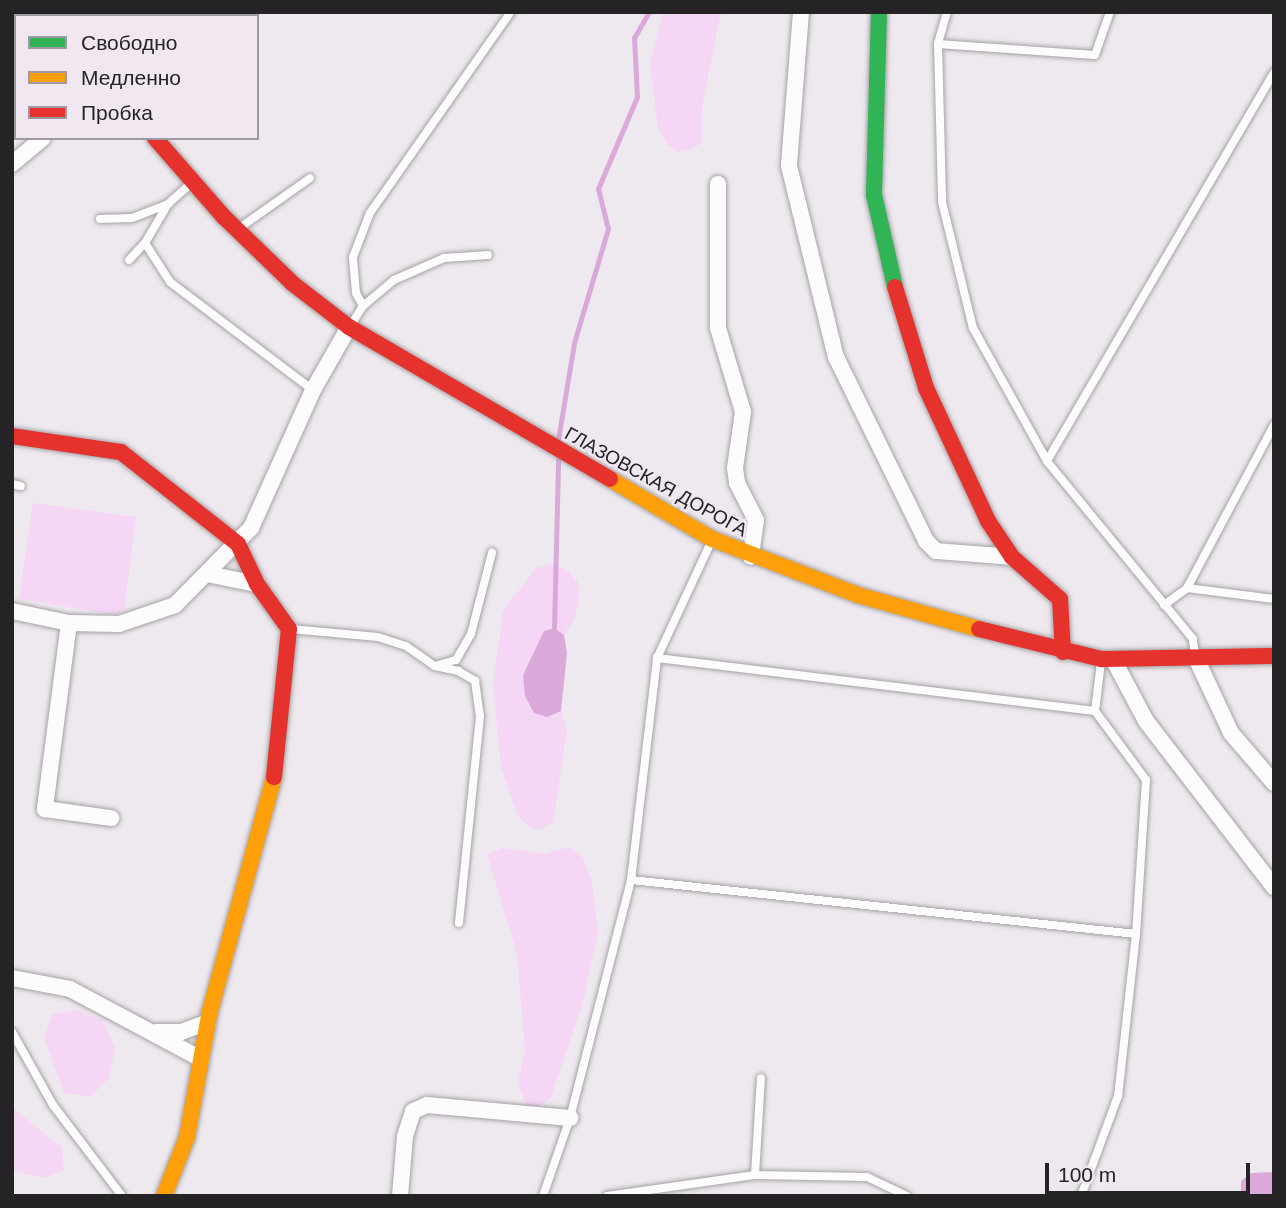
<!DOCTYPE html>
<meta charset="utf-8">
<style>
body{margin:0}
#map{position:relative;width:1286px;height:1208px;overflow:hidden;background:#eee9ee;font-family:Arial,sans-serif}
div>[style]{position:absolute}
.green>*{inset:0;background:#f5d6f5}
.water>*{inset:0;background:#daa9da}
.stream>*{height:4.5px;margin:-2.25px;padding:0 2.25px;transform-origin:2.25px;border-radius:2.25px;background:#daa9da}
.roads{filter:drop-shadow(0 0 2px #a5a2a5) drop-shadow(0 0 2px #a5a2a5)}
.lane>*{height:8px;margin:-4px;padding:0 4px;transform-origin:4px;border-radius:4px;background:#fcfcfc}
.street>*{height:16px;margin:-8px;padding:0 8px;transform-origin:8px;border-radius:8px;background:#fcfcfc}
.fast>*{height:16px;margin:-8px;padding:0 8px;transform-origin:8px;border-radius:8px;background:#30b455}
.slow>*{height:16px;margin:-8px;padding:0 8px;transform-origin:8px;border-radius:8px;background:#ff9f0a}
.jam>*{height:16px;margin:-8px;padding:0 8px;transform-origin:8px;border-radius:8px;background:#e5322d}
span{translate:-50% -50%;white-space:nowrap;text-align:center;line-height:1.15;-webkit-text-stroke:5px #f0e7f0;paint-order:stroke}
.street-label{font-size:19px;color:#262326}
.frame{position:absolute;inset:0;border:14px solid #262326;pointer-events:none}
.legend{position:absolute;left:14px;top:14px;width:245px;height:126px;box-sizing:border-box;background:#f0e7f0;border:2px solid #9f999f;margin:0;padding:9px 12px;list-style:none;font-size:21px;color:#262326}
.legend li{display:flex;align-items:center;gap:14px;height:35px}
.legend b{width:35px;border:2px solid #9f999f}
.scale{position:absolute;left:1045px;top:1163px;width:205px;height:32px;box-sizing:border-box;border:4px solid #262326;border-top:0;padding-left:9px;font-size:21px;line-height:24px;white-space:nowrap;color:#262326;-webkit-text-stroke:5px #f0e7f0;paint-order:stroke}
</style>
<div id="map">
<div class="green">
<div style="clip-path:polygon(663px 12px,721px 12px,702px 107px,702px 142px,691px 150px,678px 152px,667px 145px,658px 128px,650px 64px)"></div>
<div style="clip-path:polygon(33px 503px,136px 517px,124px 611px,110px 614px,19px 599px)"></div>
<div style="clip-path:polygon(554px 564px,569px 571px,578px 583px,579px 599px,575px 617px,564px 635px,554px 628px,547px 717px,561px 711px,567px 731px,553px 822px,540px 830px,528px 826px,517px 814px,501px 768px,493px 685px,503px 611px,537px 567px)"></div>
<div style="clip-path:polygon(570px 847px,582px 856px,592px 881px,598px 933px,582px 1005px,551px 1097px,539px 1107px,526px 1105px,518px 1083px,525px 1050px,517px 954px,487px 854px,503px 848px,544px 854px)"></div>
<div style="clip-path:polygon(75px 1010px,102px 1020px,115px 1047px,109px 1078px,90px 1097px,64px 1093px,44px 1038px,52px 1015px)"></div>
<div style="clip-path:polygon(12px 1107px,62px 1148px,64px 1171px,44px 1178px,12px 1171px)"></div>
</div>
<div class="water">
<div style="clip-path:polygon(554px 628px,564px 635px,567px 653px,561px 711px,547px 717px,534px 713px,525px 696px,523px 675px,544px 631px)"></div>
<div style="clip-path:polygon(1274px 1172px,1274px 1196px,1241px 1196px,1241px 1181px,1251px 1173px)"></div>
</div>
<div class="stream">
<div style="left:558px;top:440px;width:98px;rotate:-80.6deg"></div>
<div style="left:574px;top:343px;width:119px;rotate:-73.4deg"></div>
<div style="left:608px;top:229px;width:41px;rotate:-104deg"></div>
<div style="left:598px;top:189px;width:100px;rotate:-67deg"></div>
<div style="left:637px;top:97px;width:59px;rotate:-92.9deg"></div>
<div style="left:634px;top:38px;width:30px;rotate:-60deg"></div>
<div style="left:554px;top:628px;width:169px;rotate:-88.6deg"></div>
</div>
<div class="roads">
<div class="lane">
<div style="left:947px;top:12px;width:33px;rotate:106deg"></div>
<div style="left:938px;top:44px;width:158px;rotate:88.5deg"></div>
<div style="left:942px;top:202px;width:130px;rotate:76.2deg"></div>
<div style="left:973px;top:328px;width:152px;rotate:60.9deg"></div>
<div style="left:938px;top:44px;width:157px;rotate:4deg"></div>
<div style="left:1095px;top:55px;width:46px;rotate:-70.8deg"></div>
<div style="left:12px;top:101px;width:4px;rotate:14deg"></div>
<div style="left:100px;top:219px;width:32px;rotate:-2deg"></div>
<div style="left:132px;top:218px;width:39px;rotate:-21deg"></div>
<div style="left:238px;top:229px;width:88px;rotate:-35.3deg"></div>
<div style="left:145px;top:243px;width:46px;rotate:57.3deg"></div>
<div style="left:170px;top:282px;width:179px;rotate:37.1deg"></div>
<div style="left:129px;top:260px;width:23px;rotate:-47deg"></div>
<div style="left:145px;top:243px;width:45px;rotate:-59.5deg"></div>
<div style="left:168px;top:204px;width:30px;rotate:-42deg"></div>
<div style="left:363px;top:306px;width:15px;rotate:-118deg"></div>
<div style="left:356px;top:293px;width:36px;rotate:-95deg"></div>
<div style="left:353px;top:257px;width:47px;rotate:-68.9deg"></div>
<div style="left:370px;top:213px;width:246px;rotate:-55deg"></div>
<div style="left:351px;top:325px;width:22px;rotate:-58deg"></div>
<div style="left:363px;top:306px;width:40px;rotate:-40deg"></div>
<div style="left:394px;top:280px;width:55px;rotate:-23.7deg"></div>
<div style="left:444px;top:258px;width:44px;rotate:-3.9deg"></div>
<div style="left:12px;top:484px;width:9px;rotate:13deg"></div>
<div style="left:1187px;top:588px;width:88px;rotate:7.2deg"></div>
<div style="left:1164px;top:605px;width:29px;rotate:-36deg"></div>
<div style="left:1187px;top:588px;width:185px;rotate:-61.9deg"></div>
<div style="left:291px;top:629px;width:87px;rotate:5.3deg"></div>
<div style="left:378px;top:637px;width:29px;rotate:18deg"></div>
<div style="left:406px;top:646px;width:35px;rotate:35deg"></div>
<div style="left:435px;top:666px;width:24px;rotate:12deg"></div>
<div style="left:458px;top:671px;width:20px;rotate:30deg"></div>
<div style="left:475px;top:681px;width:35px;rotate:82deg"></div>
<div style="left:480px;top:716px;width:208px;rotate:95.8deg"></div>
<div style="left:1195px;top:656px;width:17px;rotate:-97deg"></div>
<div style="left:1193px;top:639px;width:230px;rotate:-129.4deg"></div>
<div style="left:1047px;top:461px;width:450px;rotate:-59.7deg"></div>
<div style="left:657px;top:658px;width:441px;rotate:6.9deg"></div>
<div style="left:1095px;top:711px;width:86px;rotate:53.5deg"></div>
<div style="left:1146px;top:780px;width:154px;rotate:93.7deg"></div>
<div style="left:1136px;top:934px;width:163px;rotate:96.3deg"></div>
<div style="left:1118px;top:1096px;width:107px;rotate:110.3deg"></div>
<div style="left:438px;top:665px;width:19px;rotate:-16deg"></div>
<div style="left:456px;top:660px;width:30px;rotate:-60deg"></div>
<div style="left:471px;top:634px;width:84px;rotate:-75.5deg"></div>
<div style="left:1095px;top:711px;width:49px;rotate:-83deg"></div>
<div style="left:631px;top:880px;width:508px;rotate:6.1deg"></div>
<div style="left:12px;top:1032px;width:84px;rotate:60.7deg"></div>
<div style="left:53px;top:1105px;width:114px;rotate:52.8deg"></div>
<div style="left:755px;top:1175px;width:97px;rotate:-86.5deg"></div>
<div style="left:543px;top:1196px;width:83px;rotate:-70.9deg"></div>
<div style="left:570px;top:1118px;width:246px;rotate:-75.6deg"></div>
<div style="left:631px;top:880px;width:224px;rotate:-83.3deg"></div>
<div style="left:657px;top:658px;width:128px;rotate:-65deg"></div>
<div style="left:607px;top:1196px;width:149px;rotate:-8.1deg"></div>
<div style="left:755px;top:1175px;width:112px;rotate:1deg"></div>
<div style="left:867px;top:1177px;width:44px;rotate:25.4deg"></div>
</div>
<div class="street">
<div style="left:801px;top:12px;width:154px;rotate:94.5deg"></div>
<div style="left:789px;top:166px;width:197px;rotate:76.2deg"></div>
<div style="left:836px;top:357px;width:205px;rotate:63.9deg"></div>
<div style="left:926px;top:541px;width:14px;rotate:45deg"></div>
<div style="left:936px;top:551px;width:76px;rotate:4.5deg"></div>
<div style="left:12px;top:164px;width:40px;rotate:-40deg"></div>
<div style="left:718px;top:184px;width:144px;rotate:90deg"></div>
<div style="left:718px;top:328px;width:88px;rotate:73.4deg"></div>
<div style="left:743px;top:412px;width:57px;rotate:98.1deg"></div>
<div style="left:735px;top:468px;width:15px;rotate:82deg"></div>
<div style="left:737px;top:483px;width:42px;rotate:62.8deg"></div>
<div style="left:756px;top:520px;width:37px;rotate:98deg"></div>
<div style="left:207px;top:574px;width:51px;rotate:11.3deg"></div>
<div style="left:12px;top:611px;width:58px;rotate:11.9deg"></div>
<div style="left:69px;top:623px;width:50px;rotate:1.1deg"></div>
<div style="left:119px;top:624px;width:59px;rotate:-18.7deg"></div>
<div style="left:175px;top:605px;width:108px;rotate:-45.4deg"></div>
<div style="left:251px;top:528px;width:151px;rotate:-65.8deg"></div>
<div style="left:313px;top:390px;width:73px;rotate:-60.3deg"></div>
<div style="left:69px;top:623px;width:188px;rotate:97.4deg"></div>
<div style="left:45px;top:809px;width:67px;rotate:7.8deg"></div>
<div style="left:1195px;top:656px;width:85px;rotate:64.9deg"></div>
<div style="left:1231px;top:733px;width:66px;rotate:49.3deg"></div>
<div style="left:1113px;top:659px;width:70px;rotate:62deg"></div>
<div style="left:1146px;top:721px;width:210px;rotate:52.4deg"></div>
<div style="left:12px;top:978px;width:59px;rotate:10.7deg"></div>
<div style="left:70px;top:989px;width:149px;rotate:28.1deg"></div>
<div style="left:157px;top:1032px;width:24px"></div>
<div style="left:181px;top:1032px;width:29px;rotate:-20deg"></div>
<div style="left:400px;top:1196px;width:60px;rotate:-85.2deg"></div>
<div style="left:405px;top:1136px;width:26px;rotate:-72deg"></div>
<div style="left:413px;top:1111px;width:15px;rotate:-23deg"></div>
<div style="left:427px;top:1105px;width:144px;rotate:5.2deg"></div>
</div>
<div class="fast">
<div style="left:64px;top:12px;width:4px;rotate:63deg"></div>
<div style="left:879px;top:12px;width:183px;rotate:91.6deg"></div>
<div style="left:874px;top:195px;width:94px;rotate:77.1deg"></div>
</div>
<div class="slow">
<div style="left:610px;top:479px;width:118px;rotate:30.5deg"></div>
<div style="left:712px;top:539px;width:156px;rotate:21deg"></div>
<div style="left:858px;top:595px;width:126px;rotate:15.7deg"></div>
<div style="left:164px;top:1196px;width:63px;rotate:-68.7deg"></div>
<div style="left:187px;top:1137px;width:128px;rotate:-79.7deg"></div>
<div style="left:210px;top:1011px;width:243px;rotate:-74.7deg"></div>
</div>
<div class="jam">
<div style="left:155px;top:138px;width:105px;rotate:48.9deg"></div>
<div style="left:224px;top:217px;width:95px;rotate:44.1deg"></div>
<div style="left:292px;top:283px;width:72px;rotate:37.7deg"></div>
<div style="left:349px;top:327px;width:302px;rotate:30.2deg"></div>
<div style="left:895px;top:287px;width:106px;rotate:72.9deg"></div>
<div style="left:926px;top:388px;width:147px;rotate:65deg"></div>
<div style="left:988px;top:521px;width:43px;rotate:56.3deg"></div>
<div style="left:1012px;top:557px;width:64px;rotate:41.2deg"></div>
<div style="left:1060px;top:599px;width:53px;rotate:86.8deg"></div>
<div style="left:12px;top:436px;width:110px;rotate:8.4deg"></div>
<div style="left:121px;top:452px;width:149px;rotate:38.2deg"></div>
<div style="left:238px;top:544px;width:44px;rotate:64.6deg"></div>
<div style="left:257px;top:584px;width:55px;rotate:54.6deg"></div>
<div style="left:289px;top:629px;width:149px;rotate:95.8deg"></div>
<div style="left:979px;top:629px;width:126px;rotate:13.8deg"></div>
<div style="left:1101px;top:659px;width:173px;rotate:-1deg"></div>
</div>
</div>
<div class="street-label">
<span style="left:656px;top:482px;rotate:29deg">ГЛАЗОВСКАЯ ДОРОГА</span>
</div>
<div class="frame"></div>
<ul class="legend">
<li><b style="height:9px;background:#30b455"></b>Свободно</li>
<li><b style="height:9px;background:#ff9f0a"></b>Медленно</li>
<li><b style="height:9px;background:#e5322d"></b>Пробка</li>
</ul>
<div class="scale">100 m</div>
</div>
